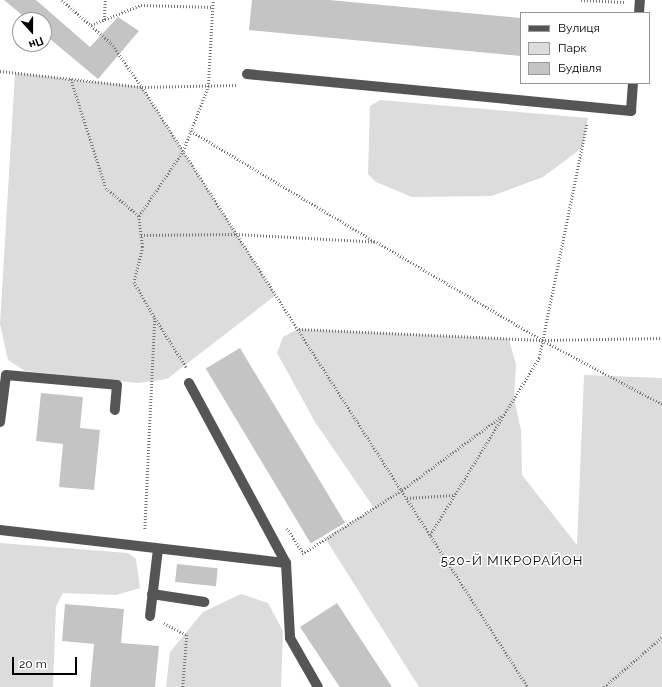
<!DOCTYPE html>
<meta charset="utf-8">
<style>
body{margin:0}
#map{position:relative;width:662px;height:687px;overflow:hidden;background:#fff;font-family:Raleway,sans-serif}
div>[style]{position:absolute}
.green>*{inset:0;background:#dcdcdc}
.building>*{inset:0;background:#c4c4c4;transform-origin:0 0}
.path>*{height:2.5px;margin-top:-1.25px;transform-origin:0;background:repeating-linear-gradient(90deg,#777 0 1px,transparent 0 3px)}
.minor>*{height:10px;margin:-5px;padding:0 5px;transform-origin:5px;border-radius:5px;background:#555}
span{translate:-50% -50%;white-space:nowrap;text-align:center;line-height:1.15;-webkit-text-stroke:3px #fff;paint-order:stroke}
.quarter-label{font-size:13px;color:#000;letter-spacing:1px}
.legend{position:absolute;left:520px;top:12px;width:130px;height:72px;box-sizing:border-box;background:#fff;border:1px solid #999;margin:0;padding:5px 7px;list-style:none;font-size:12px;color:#000}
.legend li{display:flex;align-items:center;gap:8px;height:20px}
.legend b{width:20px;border:1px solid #999}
.north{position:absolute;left:12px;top:12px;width:40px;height:40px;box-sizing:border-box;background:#fff;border:1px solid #999;border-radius:50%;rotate:159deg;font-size:11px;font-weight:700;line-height:16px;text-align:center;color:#000}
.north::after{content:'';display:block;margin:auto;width:14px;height:18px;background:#000;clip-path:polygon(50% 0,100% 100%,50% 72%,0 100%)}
.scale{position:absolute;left:12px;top:657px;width:65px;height:18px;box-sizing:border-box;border:2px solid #000;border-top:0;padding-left:5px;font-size:12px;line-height:14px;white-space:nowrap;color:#000;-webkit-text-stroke:3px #fff;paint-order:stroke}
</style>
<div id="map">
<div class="green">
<div style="clip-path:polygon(15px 73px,142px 87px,276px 295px,167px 379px,138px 383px,25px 371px,8px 360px,0 324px)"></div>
<div style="clip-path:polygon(380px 100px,588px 118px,582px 148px,543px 177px,492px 196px,412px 197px,376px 182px,368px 174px,370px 106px)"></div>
<div style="clip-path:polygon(298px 329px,509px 339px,516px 365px,514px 398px,521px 430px,522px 475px,577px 545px,584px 375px,662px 378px,662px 687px,419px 687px,325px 538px,374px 508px,315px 422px,277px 353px,283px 337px)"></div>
<div style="clip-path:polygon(0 543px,128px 553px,136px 559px,140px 588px,116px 595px,63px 593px,56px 606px,53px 687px,0 687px)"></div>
<div style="clip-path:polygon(241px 594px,268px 603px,283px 631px,281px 687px,166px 687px,170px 652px,203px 612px)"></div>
</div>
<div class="building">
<div style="clip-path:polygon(4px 0,36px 0,90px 47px,118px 17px,139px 31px,98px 79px,44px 34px,44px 20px,28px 20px)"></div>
<div style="clip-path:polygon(252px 0,329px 0,521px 18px,521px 56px,249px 30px)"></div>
<div style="left:240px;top:348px;width:204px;height:40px;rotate:59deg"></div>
<div style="clip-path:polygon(41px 393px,83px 397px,80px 428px,100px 430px,94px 490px,59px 487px,63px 444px,36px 441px)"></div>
<div style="left:177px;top:564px;width:41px;height:18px;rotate:6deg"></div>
<div style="clip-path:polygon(337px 603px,392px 687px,340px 687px,335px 680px,300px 627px)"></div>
<div style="clip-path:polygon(65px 604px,124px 609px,121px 643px,159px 646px,155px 687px,90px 687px,94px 644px,62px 641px)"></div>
</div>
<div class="path">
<div style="left:62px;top:0;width:65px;rotate:41.3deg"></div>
<div style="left:111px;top:43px;width:54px;rotate:54.8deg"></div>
<div style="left:142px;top:87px;width:713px;rotate:57.25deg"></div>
<div style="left:581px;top:0;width:43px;rotate:2.7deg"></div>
<div style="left:104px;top:20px;width:20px;rotate:-87deg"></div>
<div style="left:91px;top:25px;width:54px;rotate:-21.8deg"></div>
<div style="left:141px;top:5px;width:72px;rotate:1.6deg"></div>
<div style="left:0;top:71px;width:143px;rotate:6.4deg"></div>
<div style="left:142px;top:87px;width:94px;rotate:-1.2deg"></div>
<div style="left:71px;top:79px;width:114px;rotate:72.2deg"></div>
<div style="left:106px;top:188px;width:43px;rotate:40.3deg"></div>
<div style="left:139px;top:216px;width:31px;rotate:83deg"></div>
<div style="left:143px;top:247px;width:36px;rotate:104deg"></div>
<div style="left:134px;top:282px;width:42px;rotate:59.7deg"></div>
<div style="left:155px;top:318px;width:213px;rotate:92.7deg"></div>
<div style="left:191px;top:131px;width:216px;rotate:31deg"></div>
<div style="left:139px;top:216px;width:78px;rotate:-55.9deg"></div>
<div style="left:183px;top:151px;width:69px;rotate:-68.7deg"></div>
<div style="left:208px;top:87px;width:87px;rotate:-86.7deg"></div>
<div style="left:141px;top:235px;width:95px;rotate:-0.6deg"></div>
<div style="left:236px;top:234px;width:141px;rotate:3.2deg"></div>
<div style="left:377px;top:242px;width:192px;rotate:30.7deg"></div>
<div style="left:542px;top:340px;width:136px;rotate:28.1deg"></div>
<div style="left:155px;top:318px;width:59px;rotate:57.4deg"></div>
<div style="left:299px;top:329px;width:243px;rotate:2.6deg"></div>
<div style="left:542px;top:340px;width:120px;rotate:-1deg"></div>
<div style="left:407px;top:498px;width:47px;rotate:-3.7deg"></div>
<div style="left:287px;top:528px;width:30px;rotate:57deg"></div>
<div style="left:430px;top:535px;width:208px;rotate:-58.4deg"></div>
<div style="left:539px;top:358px;width:240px;rotate:-78.5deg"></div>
<div style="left:302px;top:554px;width:119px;rotate:-32.6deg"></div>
<div style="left:402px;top:490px;width:124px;rotate:-36.5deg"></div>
<div style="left:164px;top:623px;width:26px;rotate:28deg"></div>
<div style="left:187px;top:635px;width:52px;rotate:94.4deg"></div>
<div style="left:604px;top:687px;width:77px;rotate:-40.8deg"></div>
</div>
<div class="minor">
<div style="left:639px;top:13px;width:13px;rotate:-86deg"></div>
<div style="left:247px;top:74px;width:386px;rotate:5.5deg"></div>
<div style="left:631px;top:111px;width:28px;rotate:-86deg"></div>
<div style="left:189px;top:383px;width:204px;rotate:61.7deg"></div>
<div style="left:286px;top:563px;width:75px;rotate:86.9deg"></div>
<div style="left:290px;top:638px;width:56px;rotate:60.3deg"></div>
<div style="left:0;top:422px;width:47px;rotate:-82.7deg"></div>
<div style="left:6px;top:375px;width:111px;rotate:5.1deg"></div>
<div style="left:117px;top:385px;width:25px;rotate:95deg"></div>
<div style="left:0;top:530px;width:288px;rotate:6.6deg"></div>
<div style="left:152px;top:594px;width:53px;rotate:8.7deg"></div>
<div style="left:150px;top:616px;width:67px;rotate:-83.2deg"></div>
</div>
<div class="quarter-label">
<span style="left:512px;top:561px">520-Й МІКРОРАЙОН</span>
</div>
<ul class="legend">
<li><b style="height:5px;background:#555"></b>Вулиця</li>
<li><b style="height:11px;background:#dcdcdc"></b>Парк</li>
<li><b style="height:11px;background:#c4c4c4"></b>Будівля</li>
</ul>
<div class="north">Пн</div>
<div class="scale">20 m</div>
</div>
